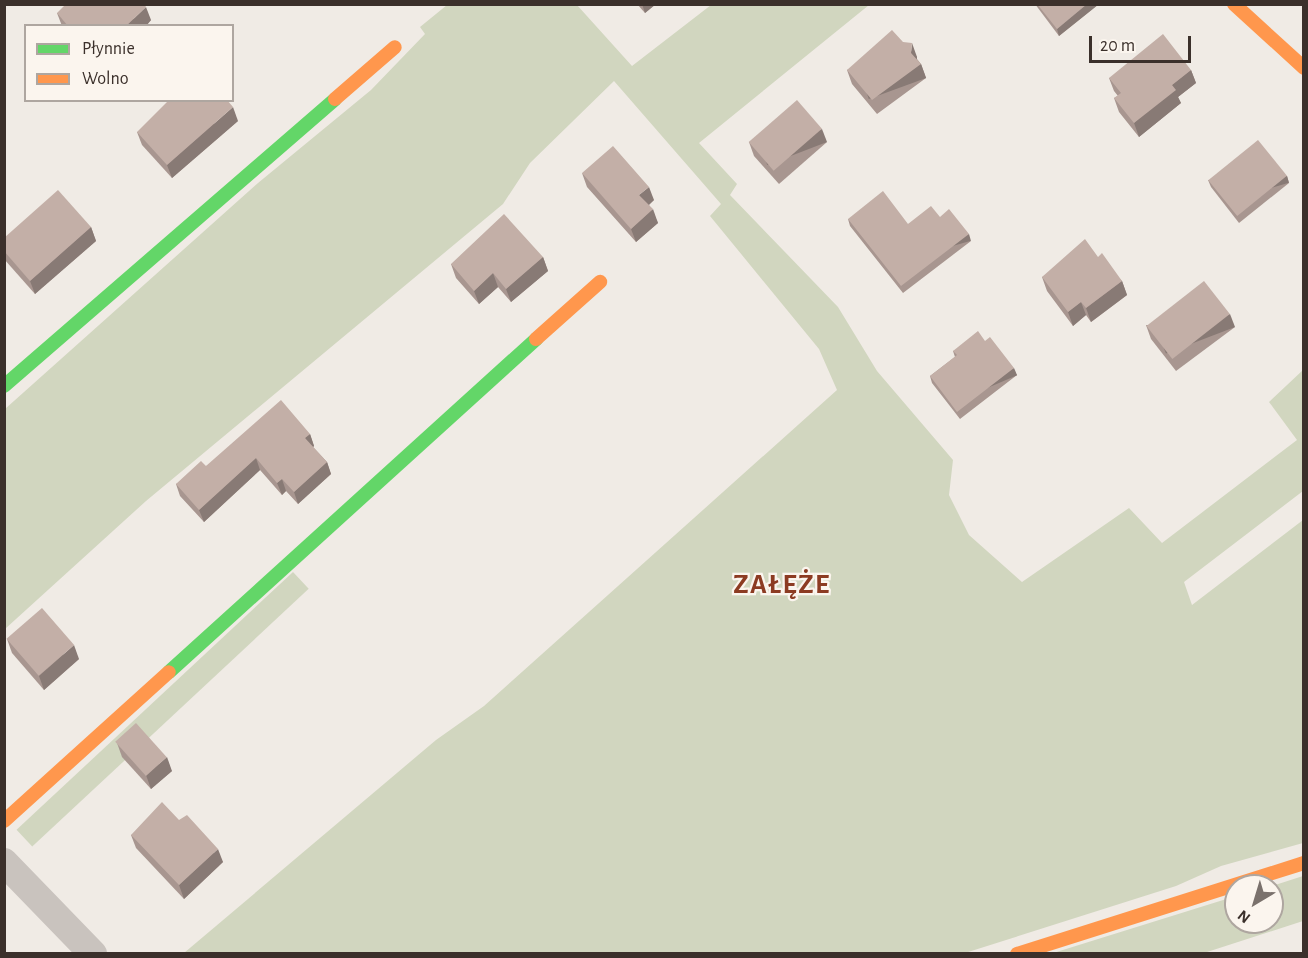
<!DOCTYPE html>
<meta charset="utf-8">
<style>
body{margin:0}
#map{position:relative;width:1308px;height:958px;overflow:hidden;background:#f0ebe5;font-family:"Alegreya Sans",sans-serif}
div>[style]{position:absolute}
.green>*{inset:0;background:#d1d6bf;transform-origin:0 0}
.street>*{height:28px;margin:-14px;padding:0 14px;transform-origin:14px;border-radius:14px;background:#c9c3be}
.fast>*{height:14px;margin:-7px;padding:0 7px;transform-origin:7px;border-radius:7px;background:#63d668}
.slow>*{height:14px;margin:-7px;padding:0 7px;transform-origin:7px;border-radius:7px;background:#ff974d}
.wall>*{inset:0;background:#a89690}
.shaded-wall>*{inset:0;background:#887a75;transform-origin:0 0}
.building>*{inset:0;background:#c3afa7;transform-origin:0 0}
span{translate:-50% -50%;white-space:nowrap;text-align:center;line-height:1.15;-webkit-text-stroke:4.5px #fbf5ee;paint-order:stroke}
.district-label{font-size:28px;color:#8c3b22;font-weight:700;letter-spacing:1.5px}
.frame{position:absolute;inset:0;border:6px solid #3b302b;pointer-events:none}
.legend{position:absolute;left:24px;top:24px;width:210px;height:78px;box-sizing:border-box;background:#fbf5ee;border:2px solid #aea6a0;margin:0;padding:8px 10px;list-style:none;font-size:18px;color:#3b302b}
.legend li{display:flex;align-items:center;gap:12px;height:30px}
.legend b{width:30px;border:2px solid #aea6a0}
.north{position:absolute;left:1224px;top:874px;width:60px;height:60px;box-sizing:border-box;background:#fbf5ee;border:2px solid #aea6a0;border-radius:50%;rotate:218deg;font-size:16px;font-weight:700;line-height:24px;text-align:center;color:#3b302b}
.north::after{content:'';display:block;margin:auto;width:21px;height:27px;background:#7a716c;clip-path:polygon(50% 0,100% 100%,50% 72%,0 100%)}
.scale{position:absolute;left:1089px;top:36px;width:102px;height:27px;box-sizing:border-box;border:3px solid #3b302b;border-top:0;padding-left:8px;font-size:18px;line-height:21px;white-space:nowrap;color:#3b302b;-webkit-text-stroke:4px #fbf5ee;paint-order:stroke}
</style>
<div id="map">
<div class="green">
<div style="clip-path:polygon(447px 5px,577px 5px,632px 66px,711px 5px,869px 5px,699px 143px,737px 184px,730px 195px,838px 307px,877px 371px,953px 460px,949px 495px,969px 535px,1022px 582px,1129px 508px,1162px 543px,1297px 440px,1269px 402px,1303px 370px,1303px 491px,1184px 582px,1192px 605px,1303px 520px,1303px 843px,1221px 866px,1176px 886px,965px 953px,184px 953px,436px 740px,484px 706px,837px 390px,819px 349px,710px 216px,721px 204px,614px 81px,530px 163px,503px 204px,146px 501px,5px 629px,5px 409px,258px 183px,371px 90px,425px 34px,420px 27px)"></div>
<div style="left:293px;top:572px;width:23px;height:378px;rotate:47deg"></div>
<div style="clip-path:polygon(1303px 876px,1303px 921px,1204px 953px,1050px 954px,1236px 896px,1236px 922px,1272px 922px,1272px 886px)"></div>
</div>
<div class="street">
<div style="left:4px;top:862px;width:128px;rotate:45.9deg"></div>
</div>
<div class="fast">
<div style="left:4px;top:386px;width:438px;rotate:-40.9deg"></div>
<div style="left:169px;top:672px;width:496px;rotate:-42.2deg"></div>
</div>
<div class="slow">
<div style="left:1234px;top:4px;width:95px;rotate:42.4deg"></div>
<div style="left:335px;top:99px;width:79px;rotate:-40.9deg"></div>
<div style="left:536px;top:339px;width:86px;rotate:-41.7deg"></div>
<div style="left:4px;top:821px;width:222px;rotate:-42.1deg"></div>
<div style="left:1017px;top:954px;width:301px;rotate:-17.6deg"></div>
</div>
<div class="wall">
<div style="clip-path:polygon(637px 4px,656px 4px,645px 13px)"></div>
<div style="clip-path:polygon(1035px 4px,1099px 4px,1059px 36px)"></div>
<div style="clip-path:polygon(57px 13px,151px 20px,146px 26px,62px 26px)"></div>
<div style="clip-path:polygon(903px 42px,917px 57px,917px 59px,921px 64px,926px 78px,877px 114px,852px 84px,847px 70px)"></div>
<div style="clip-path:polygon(1191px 70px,1196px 83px,1178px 97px,1181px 103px,1139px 137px,1119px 112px,1114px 98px,1118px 96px,1114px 91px,1109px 78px)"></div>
<div style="clip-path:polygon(238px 121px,172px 178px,142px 145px,137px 132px)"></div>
<div style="clip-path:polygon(749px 142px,827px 142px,779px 184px,754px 156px)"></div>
<div style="clip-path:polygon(582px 173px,654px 200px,649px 205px,658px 223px,636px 242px,587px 187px)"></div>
<div style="clip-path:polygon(1287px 176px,1289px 183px,1239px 223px,1211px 187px,1208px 180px)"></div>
<div style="clip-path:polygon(940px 217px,971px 241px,903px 293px,850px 226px,848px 219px,908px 224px)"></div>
<div style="clip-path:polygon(91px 227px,96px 241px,35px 294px,4px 259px,4px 238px)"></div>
<div style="clip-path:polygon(543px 257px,548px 271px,511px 302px,498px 287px,479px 304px,456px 278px,451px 264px)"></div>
<div style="clip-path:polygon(1098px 257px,1122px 281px,1127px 295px,1091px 322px,1086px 315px,1073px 326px,1047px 291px,1042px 277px)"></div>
<div style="clip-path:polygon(1146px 325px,1235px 327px,1176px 371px,1151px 339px)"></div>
<div style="clip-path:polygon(985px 341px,1017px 375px,960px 419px,932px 383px,930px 376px,955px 357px,953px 351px)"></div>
<div style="clip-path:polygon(310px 434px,314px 446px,313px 447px,327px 462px,331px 474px,298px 504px,286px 491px,282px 495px,260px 470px,204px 522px,180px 496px,176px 484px,206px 466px)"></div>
<div style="clip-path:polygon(7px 639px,79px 659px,44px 690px,12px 653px)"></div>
<div style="clip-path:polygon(117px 743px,172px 771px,151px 789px,122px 757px)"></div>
<div style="clip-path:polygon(179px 820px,223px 862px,184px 899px,136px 848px,131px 835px)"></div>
</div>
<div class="shaded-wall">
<div style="clip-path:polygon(642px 4px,656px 4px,645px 13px)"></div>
<div style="clip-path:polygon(1087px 4px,1099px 4px,1059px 36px,1057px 29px)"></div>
<div style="clip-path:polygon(146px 7px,151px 20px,146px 26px,126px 26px)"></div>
<div style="clip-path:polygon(912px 43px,917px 57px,916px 66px,911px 53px)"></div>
<div style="left:921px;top:64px;width:15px;height:61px;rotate:70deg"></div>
<div style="clip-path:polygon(1191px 70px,1196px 83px,1178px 97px,1181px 103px,1139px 137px,1134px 123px,1172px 85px)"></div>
<div style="clip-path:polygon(233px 107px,238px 121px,172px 178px,167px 165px)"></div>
<div style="left:822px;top:129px;width:14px;height:64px;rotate:69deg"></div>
<div style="left:1287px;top:176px;width:7px;height:64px;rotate:74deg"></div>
<div style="clip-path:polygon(649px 187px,654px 200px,644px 209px,639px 195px)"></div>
<div style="clip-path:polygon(653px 209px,658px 223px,636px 242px,631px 229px)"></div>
<div style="clip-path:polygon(91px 227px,96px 241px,35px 294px,30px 281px)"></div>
<div style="left:969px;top:234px;width:7px;height:86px;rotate:74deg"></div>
<div style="clip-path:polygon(543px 257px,548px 271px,511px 302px,506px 289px)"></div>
<div style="clip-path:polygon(493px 273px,498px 287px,479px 304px,474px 291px)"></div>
<div style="clip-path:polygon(1122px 281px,1127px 295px,1091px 322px,1086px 308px)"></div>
<div style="clip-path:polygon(1081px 302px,1086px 315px,1073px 326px,1068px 312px)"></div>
<div style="left:1230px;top:314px;width:14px;height:74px;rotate:69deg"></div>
<div style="left:1014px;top:368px;width:8px;height:72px;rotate:67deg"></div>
<div style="clip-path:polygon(310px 434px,314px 446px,310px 450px,305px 438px)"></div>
<div style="clip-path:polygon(256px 458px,260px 470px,204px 522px,199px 510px)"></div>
<div style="clip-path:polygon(327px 462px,331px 474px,298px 504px,294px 492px)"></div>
<div style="clip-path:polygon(282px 479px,286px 491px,282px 495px,277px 483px)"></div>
<div style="clip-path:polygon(74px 645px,79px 659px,44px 690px,39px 676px)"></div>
<div style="clip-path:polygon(167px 757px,172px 771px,151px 789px,146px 775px)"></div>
<div style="clip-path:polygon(218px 849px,223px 862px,184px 899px,179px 885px)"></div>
</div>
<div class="building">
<div style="clip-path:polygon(66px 4px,144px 4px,146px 7px,126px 26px,68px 26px,57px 13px)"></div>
<div style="clip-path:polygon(1037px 4px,1087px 4px,1057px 29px)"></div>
<div style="clip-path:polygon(892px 30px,903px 42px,912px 43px,911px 53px,921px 64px,872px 100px,847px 70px)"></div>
<div style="clip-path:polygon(1163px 34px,1191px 70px,1172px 85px,1176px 90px,1134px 123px,1114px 98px,1121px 93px,1109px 78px)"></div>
<div style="clip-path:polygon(169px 100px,227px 100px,233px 107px,167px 165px,137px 132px)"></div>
<div style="left:797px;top:100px;width:38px;height:64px;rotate:49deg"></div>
<div style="left:1258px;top:140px;width:46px;height:64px;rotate:51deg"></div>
<div style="clip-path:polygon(613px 146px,649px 187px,639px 195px,653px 209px,631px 229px,582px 173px)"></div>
<div style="clip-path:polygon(58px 190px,91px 227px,30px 281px,4px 251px,4px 238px)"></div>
<div style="clip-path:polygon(883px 191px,908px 224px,931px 206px,940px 217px,949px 209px,969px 234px,901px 286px,848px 219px)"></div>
<div style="clip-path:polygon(504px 214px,543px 257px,506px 289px,493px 273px,474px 291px,451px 264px)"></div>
<div style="clip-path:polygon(1085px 239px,1098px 257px,1102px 253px,1122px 281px,1086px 308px,1081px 302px,1068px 312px,1042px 277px)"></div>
<div style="left:1204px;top:281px;width:42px;height:73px;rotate:52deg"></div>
<div style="clip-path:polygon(978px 331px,985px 341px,990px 337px,1014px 368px,957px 412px,930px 376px,957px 355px,953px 351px)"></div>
<div style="clip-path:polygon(281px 400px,310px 434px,305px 438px,327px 462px,294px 492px,282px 479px,277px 483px,256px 458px,199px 510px,176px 484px,201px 461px,206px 466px)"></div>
<div style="left:42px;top:608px;width:49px;height:47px;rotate:49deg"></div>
<div style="left:136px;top:723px;width:46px;height:28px;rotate:48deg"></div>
<div style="clip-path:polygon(162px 802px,179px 820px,187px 815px,218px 849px,179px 885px,131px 835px)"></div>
</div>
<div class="district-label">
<span style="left:782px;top:585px">ZAŁĘŻE</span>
</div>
<div class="frame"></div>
<ul class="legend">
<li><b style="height:8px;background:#63d668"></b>Płynnie</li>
<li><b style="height:8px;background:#ff974d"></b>Wolno</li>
</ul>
<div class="north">N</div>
<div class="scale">20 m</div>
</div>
